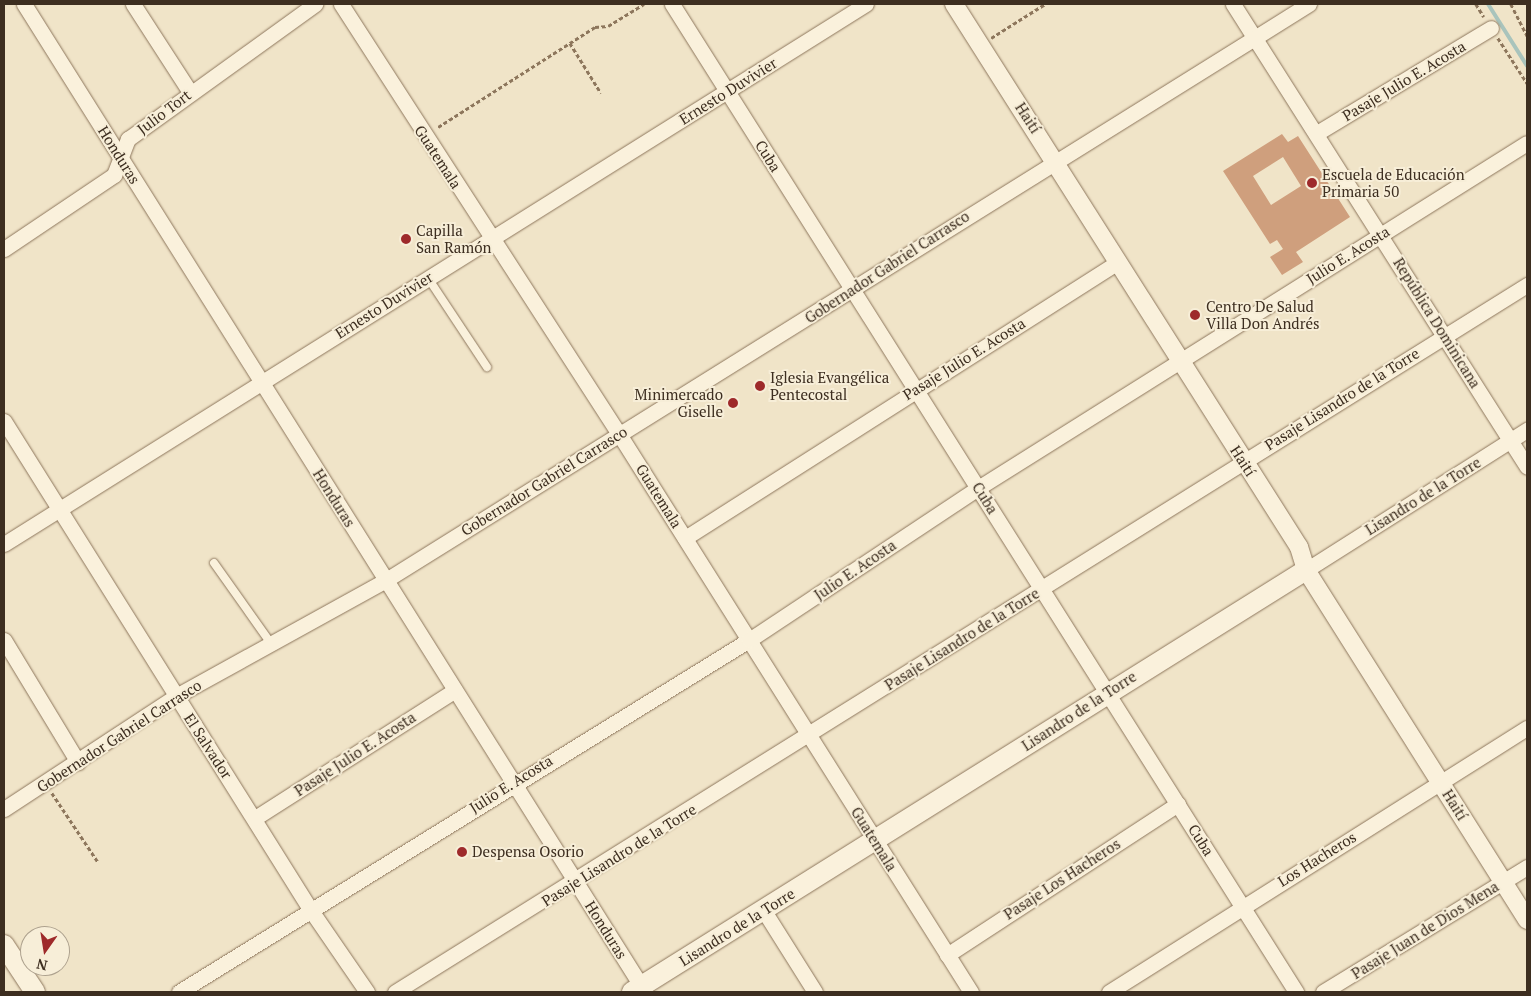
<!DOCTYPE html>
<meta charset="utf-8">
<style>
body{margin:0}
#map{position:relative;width:1531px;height:996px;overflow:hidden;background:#f0e4c8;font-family:"PT Serif",serif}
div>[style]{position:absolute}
.stream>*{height:4px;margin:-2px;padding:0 2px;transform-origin:2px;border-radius:2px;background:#a9c4bc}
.building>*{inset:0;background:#cf9f7d}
.path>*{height:2.5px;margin-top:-1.25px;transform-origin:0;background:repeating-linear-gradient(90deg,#8d765c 0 4px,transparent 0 6.5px)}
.roads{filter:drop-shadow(0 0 1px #8d765c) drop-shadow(0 0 1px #8d765c)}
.service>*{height:8px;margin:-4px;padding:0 4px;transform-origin:4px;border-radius:4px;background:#faf1dc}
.minor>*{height:15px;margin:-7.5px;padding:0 7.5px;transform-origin:7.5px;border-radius:7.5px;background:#faf1dc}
.tertiary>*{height:18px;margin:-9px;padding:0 9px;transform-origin:9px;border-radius:9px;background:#faf1dc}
.secondary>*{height:20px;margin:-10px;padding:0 10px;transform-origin:10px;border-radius:10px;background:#faf1dc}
.dots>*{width:14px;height:14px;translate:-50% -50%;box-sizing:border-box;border:2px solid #f7eed8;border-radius:50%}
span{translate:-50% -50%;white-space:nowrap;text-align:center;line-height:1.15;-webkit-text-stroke:4px #f7eed8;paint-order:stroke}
.street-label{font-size:15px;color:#3d2e20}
.poi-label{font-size:15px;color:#3d2e20}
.left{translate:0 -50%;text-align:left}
.right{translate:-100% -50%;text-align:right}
.frame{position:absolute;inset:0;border:5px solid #3d2e20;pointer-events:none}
.north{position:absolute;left:20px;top:926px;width:50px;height:50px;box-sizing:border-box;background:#f7eed8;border:1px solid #ada18e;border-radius:50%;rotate:193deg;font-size:14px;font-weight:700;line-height:20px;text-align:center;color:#3d2e20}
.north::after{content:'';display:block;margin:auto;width:18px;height:22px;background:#9e2a2b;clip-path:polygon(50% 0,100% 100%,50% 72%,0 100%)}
</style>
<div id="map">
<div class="stream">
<div style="left:1488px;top:4px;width:73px;rotate:57.8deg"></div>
</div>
<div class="building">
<div style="clip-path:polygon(evenodd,1282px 134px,1288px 142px,1298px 136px,1350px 217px,1296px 252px,1303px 262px,1282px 275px,1270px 257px,1283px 249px,1277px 240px,1270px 244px,1223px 171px,1282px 134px,1283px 157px,1301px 186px,1271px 205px,1253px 176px,1283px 157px)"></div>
</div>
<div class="path">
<div style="left:1476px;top:4px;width:15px;rotate:58deg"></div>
<div style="left:1511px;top:4px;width:36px;rotate:63deg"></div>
<div style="left:991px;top:38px;width:64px;rotate:-32.2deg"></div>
<div style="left:1498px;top:38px;width:54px;rotate:57.2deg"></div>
<div style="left:570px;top:43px;width:59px;rotate:58.2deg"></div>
<div style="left:438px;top:127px;width:186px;rotate:-32.5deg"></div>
<div style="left:595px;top:27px;width:13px;rotate:-4deg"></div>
<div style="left:608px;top:26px;width:42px;rotate:-31.4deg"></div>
<div style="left:52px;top:793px;width:83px;rotate:56.3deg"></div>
</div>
<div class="roads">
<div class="service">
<div style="left:428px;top:278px;width:107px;rotate:56.5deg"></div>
<div style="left:214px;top:563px;width:100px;rotate:54.7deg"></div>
</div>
<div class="minor">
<div style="left:24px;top:4px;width:1167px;rotate:57.85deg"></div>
<div style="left:133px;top:4px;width:105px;rotate:57.1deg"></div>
<div style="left:341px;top:4px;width:512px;rotate:57.12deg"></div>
<div style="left:619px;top:434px;width:660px;rotate:57.76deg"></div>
<div style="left:672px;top:4px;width:1169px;rotate:57.72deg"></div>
<div style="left:1233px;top:4px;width:548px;rotate:57.58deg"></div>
<div style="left:1317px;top:133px;width:203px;rotate:-31.1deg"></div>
<div style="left:4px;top:249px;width:133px;rotate:-33.9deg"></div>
<div style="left:114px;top:175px;width:39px;rotate:-69deg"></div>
<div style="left:128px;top:139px;width:231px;rotate:-35.8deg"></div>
<div style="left:4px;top:421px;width:576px;rotate:57.91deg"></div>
<div style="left:310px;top:909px;width:101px;rotate:55.5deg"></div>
<div style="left:685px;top:538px;width:513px;rotate:-32.51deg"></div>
<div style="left:4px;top:544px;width:1017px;rotate:-32.07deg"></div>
<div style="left:1306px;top:570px;width:262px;rotate:-32.4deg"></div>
<div style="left:4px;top:640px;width:143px;rotate:58.8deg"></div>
<div style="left:4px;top:809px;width:206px;rotate:-33.3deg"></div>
<div style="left:176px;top:696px;width:240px;rotate:-28.9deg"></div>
<div style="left:386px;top:580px;width:1088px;rotate:-31.97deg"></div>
<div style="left:255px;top:818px;width:237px;rotate:-32.6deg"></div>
<div style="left:764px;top:911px;width:96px;rotate:57.8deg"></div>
<div style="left:947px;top:955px;width:276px;rotate:-33.2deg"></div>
<div style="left:179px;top:992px;width:670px;rotate:-31.7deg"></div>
<div style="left:749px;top:640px;width:275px;rotate:-33.6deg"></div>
<div style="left:978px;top:488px;width:648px;rotate:-32.15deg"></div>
<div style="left:395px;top:992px;width:1335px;rotate:-31.99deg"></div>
<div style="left:1109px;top:992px;width:494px;rotate:-32.3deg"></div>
<div style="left:1323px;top:992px;width:239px;rotate:-31.5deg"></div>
</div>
<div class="tertiary">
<div style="left:954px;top:4px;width:643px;rotate:57.57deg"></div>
<div style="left:1299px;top:547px;width:24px;rotate:73deg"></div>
<div style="left:1306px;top:570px;width:414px;rotate:57.7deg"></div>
</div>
<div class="secondary">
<div style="left:4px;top:945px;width:56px;rotate:56.6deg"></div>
<div style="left:632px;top:992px;width:795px;rotate:-32.05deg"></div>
</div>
</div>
<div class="dots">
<div style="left:1312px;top:183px;background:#9e2a2b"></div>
<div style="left:406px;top:239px;background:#9e2a2b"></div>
<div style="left:1195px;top:315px;background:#9e2a2b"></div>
<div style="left:760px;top:386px;background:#9e2a2b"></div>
<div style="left:733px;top:403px;background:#9e2a2b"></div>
<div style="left:462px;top:852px;background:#9e2a2b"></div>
</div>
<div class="street-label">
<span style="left:1404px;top:81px;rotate:-31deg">Pasaje Julio E. Acosta</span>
<span style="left:728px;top:91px;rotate:-32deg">Ernesto Duvivier</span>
<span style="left:164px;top:112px;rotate:-37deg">Julio Tort</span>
<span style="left:1028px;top:118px;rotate:57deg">Haití</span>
<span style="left:119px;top:155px;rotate:58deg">Honduras</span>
<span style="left:768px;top:156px;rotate:58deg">Cuba</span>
<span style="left:438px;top:157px;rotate:57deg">Guatemala</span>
<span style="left:1348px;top:255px;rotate:-32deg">Julio E. Acosta</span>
<span style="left:887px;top:267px;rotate:-33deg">Gobernador Gabriel Carrasco</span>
<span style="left:384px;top:305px;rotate:-32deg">Ernesto Duvivier</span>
<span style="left:1437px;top:323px;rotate:58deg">República Dominicana</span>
<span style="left:964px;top:359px;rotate:-32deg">Pasaje Julio E. Acosta</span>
<span style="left:1342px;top:399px;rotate:-32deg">Pasaje Lisandro de la Torre</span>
<span style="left:1243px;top:461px;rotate:57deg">Haití</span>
<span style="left:544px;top:481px;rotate:-32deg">Gobernador Gabriel Carrasco</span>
<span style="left:659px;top:496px;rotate:58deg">Guatemala</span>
<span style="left:1423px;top:496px;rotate:-32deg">Lisandro de la Torre</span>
<span style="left:334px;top:498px;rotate:58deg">Honduras</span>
<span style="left:985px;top:498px;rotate:58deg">Cuba</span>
<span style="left:855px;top:570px;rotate:-34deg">Julio E. Acosta</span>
<span style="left:962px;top:639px;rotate:-32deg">Pasaje Lisandro de la Torre</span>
<span style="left:1079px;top:711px;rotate:-33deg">Lisandro de la Torre</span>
<span style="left:119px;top:736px;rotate:-33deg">Gobernador Gabriel Carrasco</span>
<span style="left:208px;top:746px;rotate:57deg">El Salvador</span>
<span style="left:355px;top:754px;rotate:-33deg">Pasaje Julio E. Acosta</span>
<span style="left:511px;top:784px;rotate:-32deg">Julio E. Acosta</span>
<span style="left:1455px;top:805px;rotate:58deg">Haití</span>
<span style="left:874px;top:839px;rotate:58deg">Guatemala</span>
<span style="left:1201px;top:840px;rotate:58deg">Cuba</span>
<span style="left:619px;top:855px;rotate:-32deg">Pasaje Lisandro de la Torre</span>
<span style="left:1317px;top:859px;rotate:-32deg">Los Hacheros</span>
<span style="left:1062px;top:879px;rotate:-33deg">Pasaje Los Hacheros</span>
<span style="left:737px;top:927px;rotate:-32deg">Lisandro de la Torre</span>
<span style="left:606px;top:930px;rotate:58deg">Honduras</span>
<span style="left:1425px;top:930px;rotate:-32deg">Pasaje Juan de Dios Mena</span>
</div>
<div class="poi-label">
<span class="left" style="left:1322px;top:183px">Escuela de Educación<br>Primaria 50</span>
<span class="left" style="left:416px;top:239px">Capilla<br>San Ramón</span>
<span class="left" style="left:1206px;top:315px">Centro De Salud<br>Villa Don Andrés</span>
<span class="left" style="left:770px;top:386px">Iglesia Evangélica<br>Pentecostal</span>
<span class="right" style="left:723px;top:403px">Minimercado<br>Giselle</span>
<span class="left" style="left:472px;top:852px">Despensa Osorio</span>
</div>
<div class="frame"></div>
<div class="north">N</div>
</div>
